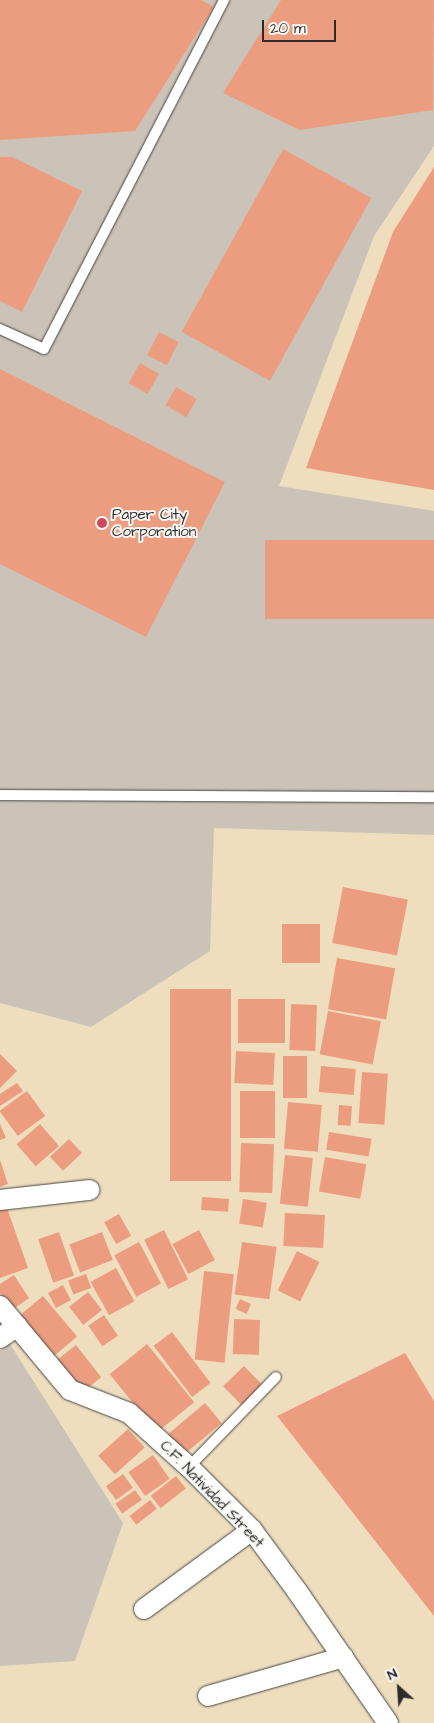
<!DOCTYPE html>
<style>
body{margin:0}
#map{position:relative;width:434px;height:1723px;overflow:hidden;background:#eedebe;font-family:"Architects Daughter",sans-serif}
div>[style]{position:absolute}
.industrial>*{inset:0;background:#cbc3b8}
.building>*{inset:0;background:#ed9d7f;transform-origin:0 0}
.roads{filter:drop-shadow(0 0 1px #484641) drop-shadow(0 0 1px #484641)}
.lane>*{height:10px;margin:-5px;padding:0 5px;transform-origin:5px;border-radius:5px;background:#fff}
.street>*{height:20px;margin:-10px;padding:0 10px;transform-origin:10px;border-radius:10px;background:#fff}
.dots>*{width:14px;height:14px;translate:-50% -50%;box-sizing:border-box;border:2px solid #f6f6f2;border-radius:50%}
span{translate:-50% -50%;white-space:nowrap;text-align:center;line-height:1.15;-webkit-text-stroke:4px #f6f6f2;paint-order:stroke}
.poi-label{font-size:15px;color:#2b2b2b}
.left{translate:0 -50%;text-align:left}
.street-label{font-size:15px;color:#2b2b2b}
.north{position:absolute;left:374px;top:1663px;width:50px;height:50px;-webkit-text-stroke:4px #f6f6f2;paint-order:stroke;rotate:334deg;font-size:14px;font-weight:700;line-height:20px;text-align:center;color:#2b2b2b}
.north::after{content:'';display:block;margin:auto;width:18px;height:22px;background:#2b2b2b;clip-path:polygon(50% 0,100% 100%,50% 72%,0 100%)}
.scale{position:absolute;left:262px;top:20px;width:74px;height:22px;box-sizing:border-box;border:2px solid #2b2b2b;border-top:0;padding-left:6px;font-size:15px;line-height:18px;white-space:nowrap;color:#2b2b2b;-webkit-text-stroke:4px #f6f6f2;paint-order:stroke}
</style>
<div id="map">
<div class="industrial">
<div style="clip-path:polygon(0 0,434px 0,434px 146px,374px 236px,279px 486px,434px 511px,434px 835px,214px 828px,210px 951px,91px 1027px,0 1003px)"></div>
<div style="clip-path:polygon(10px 1344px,123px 1523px,75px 1661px,0 1666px,0 1351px)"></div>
</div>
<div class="building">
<div style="clip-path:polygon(0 0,201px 0,214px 7px,135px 131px,0 140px)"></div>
<div style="clip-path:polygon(281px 0,434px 0,433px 110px,300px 130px,223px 93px)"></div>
<div style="left:283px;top:149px;width:101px;height:209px;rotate:29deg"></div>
<div style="clip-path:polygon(0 157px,12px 157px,82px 191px,22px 312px,0 301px)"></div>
<div style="clip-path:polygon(434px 167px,434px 490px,306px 468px,393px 232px)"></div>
<div style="left:159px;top:332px;width:22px;height:26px;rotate:27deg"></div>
<div style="left:140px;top:363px;width:22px;height:23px;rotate:30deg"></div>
<div style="clip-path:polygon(0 369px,225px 482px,146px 637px,0 564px)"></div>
<div style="left:176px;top:387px;width:24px;height:21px;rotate:30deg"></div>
<div style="left:434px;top:540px;width:79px;height:169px;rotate:90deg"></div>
<div style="left:343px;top:887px;width:66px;height:57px;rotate:11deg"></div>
<div style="left:282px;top:924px;width:38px;height:39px"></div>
<div style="left:337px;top:958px;width:59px;height:52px;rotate:10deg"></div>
<div style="left:231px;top:989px;width:192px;height:61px;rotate:90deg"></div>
<div style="left:285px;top:999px;width:44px;height:47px;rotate:90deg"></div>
<div style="left:291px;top:1004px;width:26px;height:46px;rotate:2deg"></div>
<div style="left:328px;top:1011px;width:54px;height:44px;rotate:11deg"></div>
<div style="left:236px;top:1051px;width:39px;height:32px;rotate:3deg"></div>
<div style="clip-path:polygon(0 1054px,17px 1071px,0 1088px)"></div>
<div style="left:283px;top:1056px;width:24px;height:42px"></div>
<div style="left:321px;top:1066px;width:35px;height:26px;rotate:5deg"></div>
<div style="left:362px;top:1072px;width:26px;height:51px;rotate:4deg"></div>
<div style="clip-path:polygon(17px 1083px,23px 1091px,0 1106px,0 1094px)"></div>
<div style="left:27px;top:1091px;width:31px;height:34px;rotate:54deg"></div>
<div style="left:240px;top:1091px;width:35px;height:47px"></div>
<div style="left:288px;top:1102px;width:34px;height:47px;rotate:5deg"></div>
<div style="left:339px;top:1105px;width:13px;height:20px;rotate:4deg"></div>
<div style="clip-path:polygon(0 1124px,6px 1138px,0 1140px)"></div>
<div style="left:40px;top:1124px;width:29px;height:31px;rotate:49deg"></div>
<div style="left:329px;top:1132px;width:43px;height:18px;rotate:9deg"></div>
<div style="left:69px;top:1139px;width:19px;height:26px;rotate:47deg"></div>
<div style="left:241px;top:1143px;width:33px;height:49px;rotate:2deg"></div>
<div style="left:285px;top:1155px;width:28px;height:49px;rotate:6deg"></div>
<div style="left:325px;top:1157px;width:42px;height:35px;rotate:10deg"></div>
<div style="clip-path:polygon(0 1160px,8px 1184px,0 1187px)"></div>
<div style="left:202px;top:1197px;width:27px;height:13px;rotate:4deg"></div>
<div style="left:243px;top:1199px;width:24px;height:25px;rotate:9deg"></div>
<div style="clip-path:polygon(7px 1208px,28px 1268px,0 1278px,0 1210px)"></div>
<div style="left:285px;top:1213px;width:40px;height:33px;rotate:3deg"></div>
<div style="left:119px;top:1214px;width:25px;height:17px;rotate:61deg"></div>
<div style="left:164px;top:1230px;width:55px;height:22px;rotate:64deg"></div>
<div style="left:199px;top:1230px;width:34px;height:30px;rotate:62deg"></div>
<div style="left:59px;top:1232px;width:46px;height:22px;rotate:71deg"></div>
<div style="left:102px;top:1232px;width:30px;height:35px;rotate:69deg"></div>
<div style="left:139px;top:1242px;width:47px;height:28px;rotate:62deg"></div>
<div style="left:242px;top:1242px;width:35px;height:53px;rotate:8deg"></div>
<div style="left:297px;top:1251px;width:25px;height:44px;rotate:26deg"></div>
<div style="left:116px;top:1268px;width:38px;height:29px;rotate:61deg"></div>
<div style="left:204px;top:1271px;width:30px;height:89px;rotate:6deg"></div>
<div style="left:86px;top:1274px;width:15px;height:19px;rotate:70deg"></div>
<div style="clip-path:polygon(14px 1275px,29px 1298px,12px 1310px,0 1293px,0 1284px)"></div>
<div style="left:63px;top:1285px;width:17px;height:17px;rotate:62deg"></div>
<div style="left:88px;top:1292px;width:23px;height:24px;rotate:52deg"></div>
<div style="left:43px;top:1296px;width:53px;height:34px;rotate:50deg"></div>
<div style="left:240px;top:1299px;width:12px;height:11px;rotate:24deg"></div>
<div style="left:104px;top:1315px;width:25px;height:19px;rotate:56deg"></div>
<div style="left:234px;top:1319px;width:26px;height:35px;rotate:2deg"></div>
<div style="left:172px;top:1332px;width:64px;height:23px;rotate:53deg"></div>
<div style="left:147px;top:1344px;width:75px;height:48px;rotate:51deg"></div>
<div style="left:76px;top:1345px;width:41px;height:25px;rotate:52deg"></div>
<div style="clip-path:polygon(405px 1353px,434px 1401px,434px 1616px,277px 1416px)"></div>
<div style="left:244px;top:1366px;width:29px;height:29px;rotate:46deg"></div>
<div style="left:205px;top:1403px;width:26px;height:50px;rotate:50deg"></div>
<div style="left:128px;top:1429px;width:25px;height:40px;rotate:48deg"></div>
<div style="left:153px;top:1455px;width:29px;height:30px;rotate:55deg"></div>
<div style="left:123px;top:1474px;width:17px;height:21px;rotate:54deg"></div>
<div style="left:176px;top:1476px;width:16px;height:32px;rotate:52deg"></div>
<div style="left:135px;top:1490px;width:12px;height:24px;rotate:55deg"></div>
<div style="left:150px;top:1500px;width:11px;height:26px;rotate:52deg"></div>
</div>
<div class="roads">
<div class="lane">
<div style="left:0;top:329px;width:48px;rotate:24.4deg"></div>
<div style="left:44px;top:349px;width:393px;rotate:-62.7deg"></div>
<div style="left:0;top:795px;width:434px;rotate:0.3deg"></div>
<div style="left:189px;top:1467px;width:125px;rotate:-46deg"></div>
</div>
<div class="street">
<div style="left:0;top:1200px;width:90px;rotate:-6.4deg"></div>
<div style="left:0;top:1306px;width:109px;rotate:50.2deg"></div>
<div style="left:70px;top:1390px;width:63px;rotate:21.3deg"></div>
<div style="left:129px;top:1413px;width:81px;rotate:42deg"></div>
<div style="left:189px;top:1467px;width:89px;rotate:45deg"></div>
<div style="left:252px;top:1530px;width:76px;rotate:53.6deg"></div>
<div style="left:297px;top:1591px;width:160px;rotate:55.4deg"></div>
<div style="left:0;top:1338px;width:21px;rotate:-35deg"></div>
<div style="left:144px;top:1609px;width:134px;rotate:-36.2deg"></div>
<div style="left:208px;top:1696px;width:141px;rotate:-16deg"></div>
</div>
</div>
<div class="dots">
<div style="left:102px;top:523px;background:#d1495b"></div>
</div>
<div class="poi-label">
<span class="left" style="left:112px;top:523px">Paper City<br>Corporation</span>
</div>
<div class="street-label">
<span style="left:212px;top:1494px;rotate:46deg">C.F. Natividad Street</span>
</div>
<div class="north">N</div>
<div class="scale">20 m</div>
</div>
